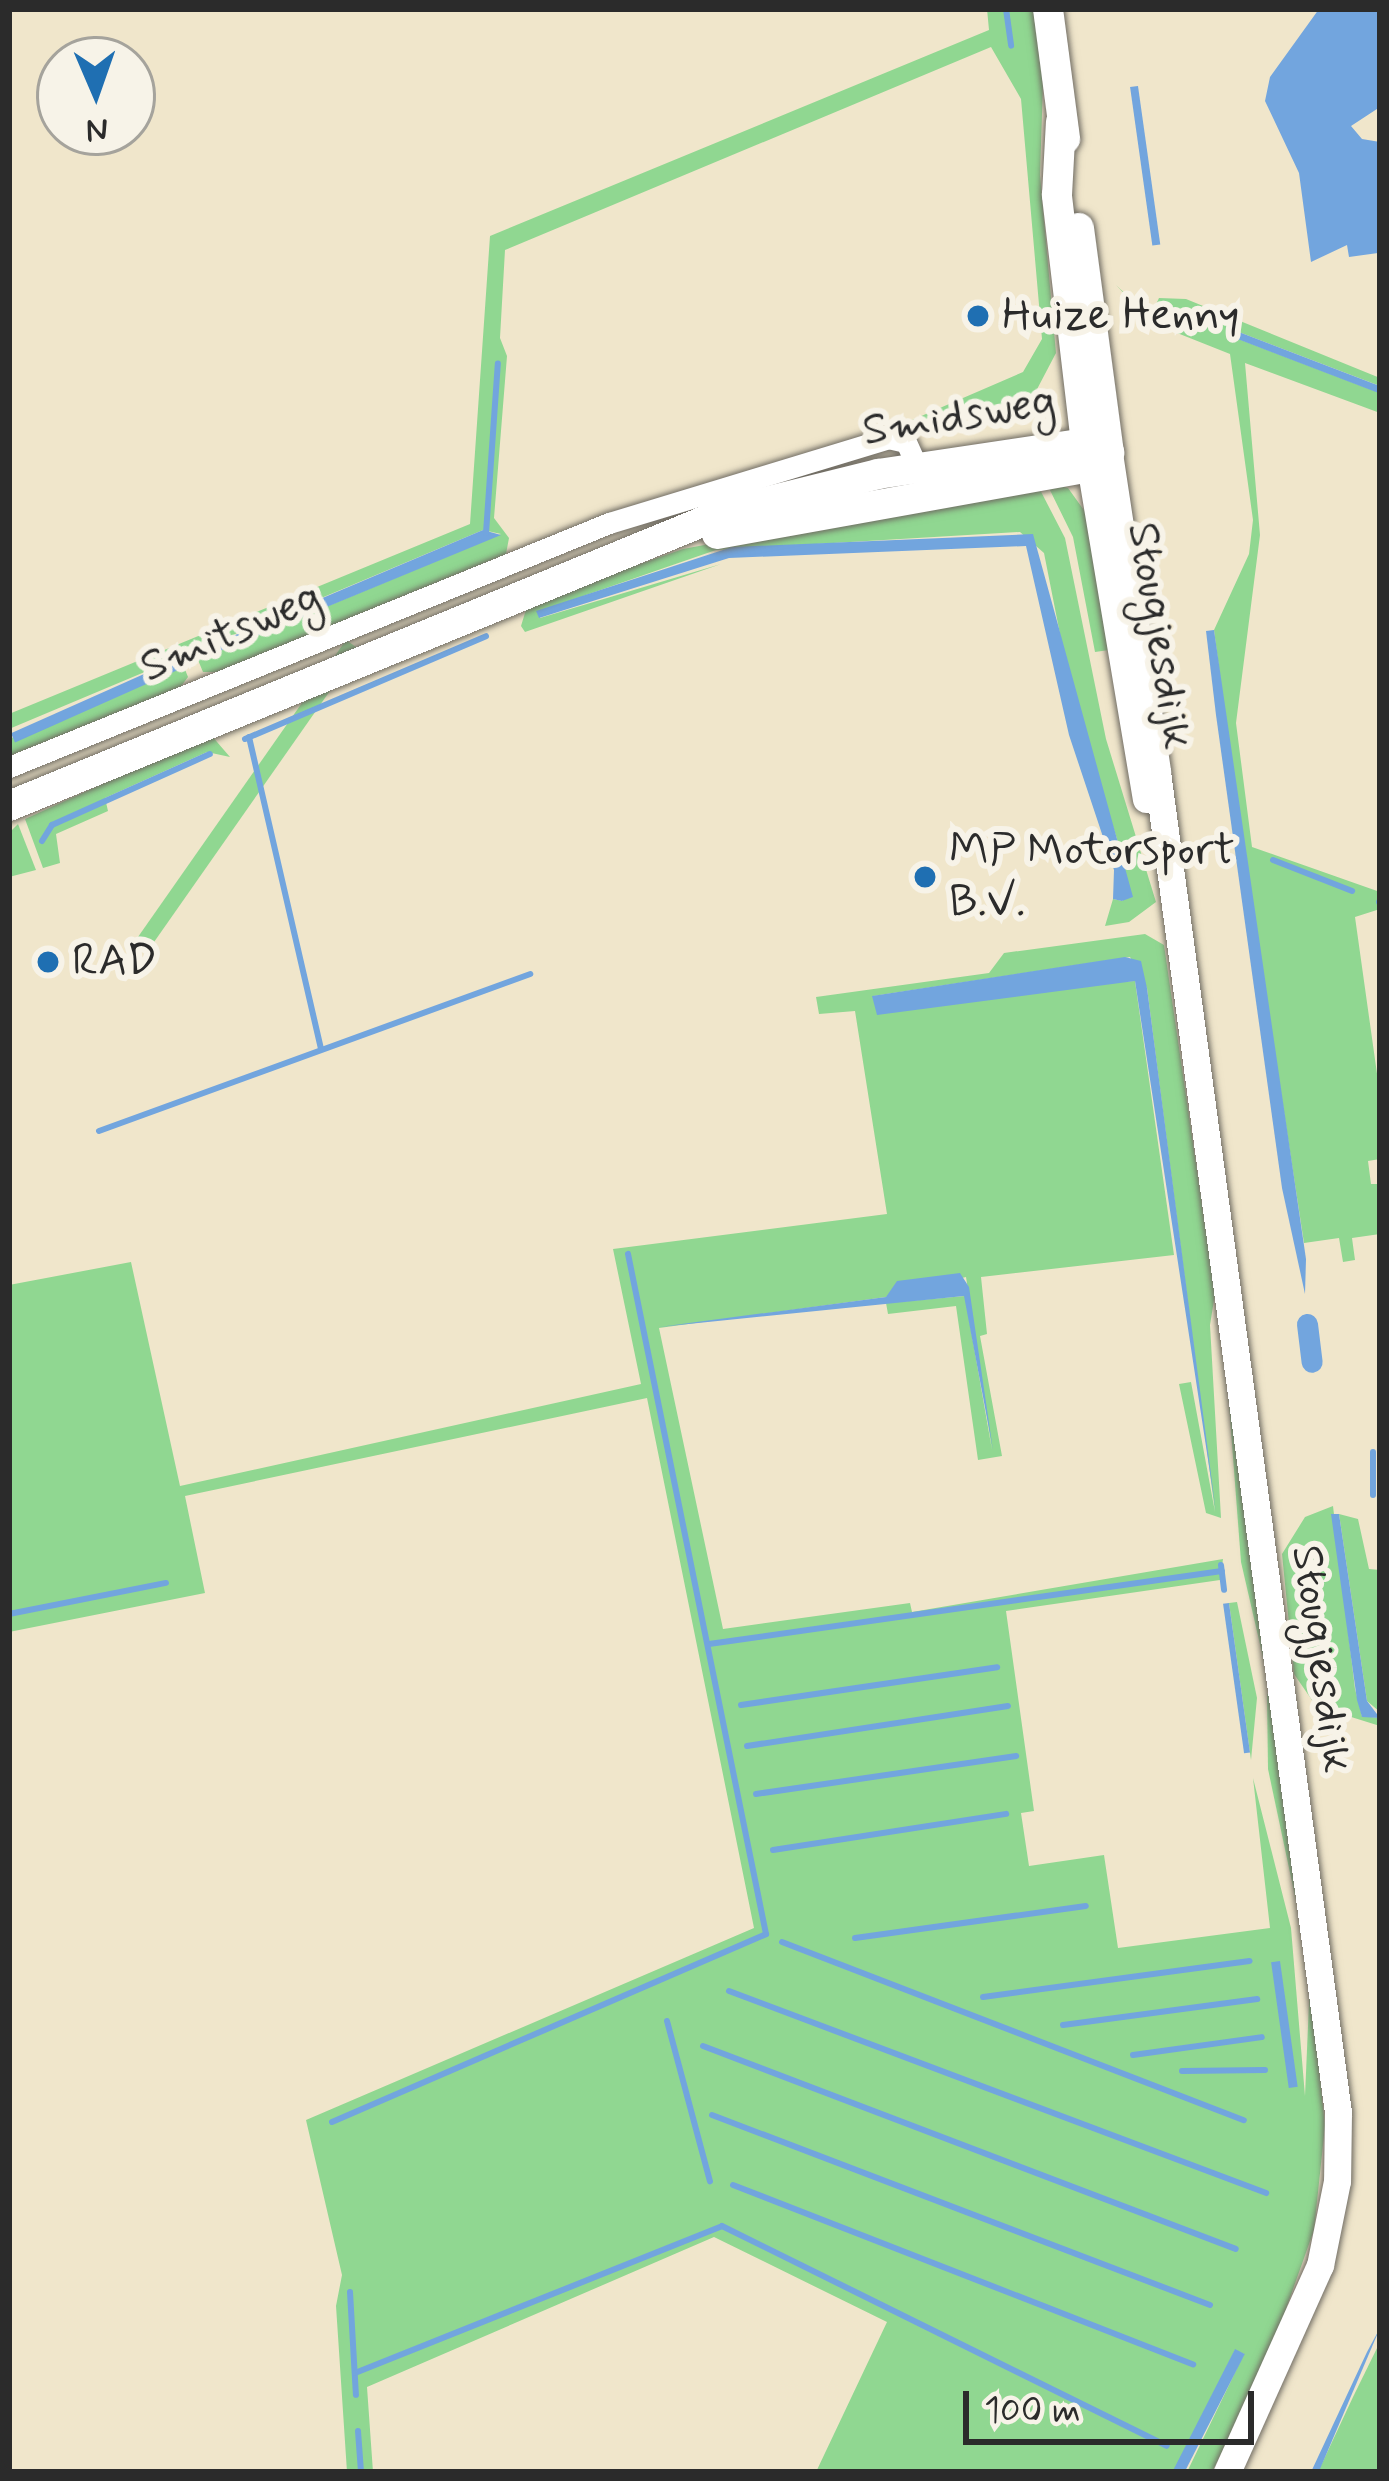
<!DOCTYPE html>
<style>
body{margin:0}
#map{position:relative;width:1389px;height:2481px;overflow:hidden;background:#f0e6cb;font-family:Mynerve,sans-serif}
div>[style]{position:absolute}
.green>*{inset:0;background:#90d791;transform-origin:0 0}
.water>*{inset:0;background:#72a5de;transform-origin:0 0}
.stream>*{height:6px;margin:-3px;padding:0 3px;transform-origin:3px;border-radius:3px;background:#72a5de}
.canal>*{height:21px;margin:-10.5px;padding:0 10.5px;transform-origin:10.5px;border-radius:10.5px;background:#72a5de}
.roads{filter:drop-shadow(0 0 3px #706c63) drop-shadow(0 0 3px #706c63)}
.minor>*{height:21px;margin:-10.5px;padding:0 10.5px;transform-origin:10.5px;border-radius:10.5px;background:#fff}
.tertiary>*{height:27px;margin:-13.5px;padding:0 13.5px;transform-origin:13.5px;border-radius:13.5px;background:#fff}
.secondary>*{height:30px;margin:-15px;padding:0 15px;transform-origin:15px;border-radius:15px;background:#fff}
.dots>*{width:33px;height:33px;translate:-50% -50%;box-sizing:border-box;border:6px solid #f7f3e8;border-radius:50%}
span{translate:-50% -50%;white-space:nowrap;text-align:center;line-height:1.15;-webkit-text-stroke:12px #f7f3e8;paint-order:stroke}
.poi-label{font-size:45px;color:#2b2b2b}
.left{translate:0 -50%;text-align:left}
.street-label{font-size:45px;color:#2b2b2b}
.frame{position:absolute;inset:0;border:12px solid #2b2b2b;pointer-events:none}
.north{position:absolute;left:36px;top:36px;width:120px;height:120px;box-sizing:border-box;background:#f7f3e8;border:3px solid #a5a39c;border-radius:50%;rotate:178deg;font-size:33px;font-weight:700;line-height:48px;text-align:center;color:#2b2b2b}
.north::after{content:'';display:block;margin:auto;width:42px;height:54px;background:#1f6fb2;clip-path:polygon(50% 0,100% 100%,50% 72%,0 100%)}
.scale{position:absolute;left:963px;top:2391px;width:291px;height:54px;box-sizing:border-box;border:6px solid #2b2b2b;border-top:0;padding-left:15px;font-size:36px;line-height:42px;white-space:nowrap;color:#2b2b2b;-webkit-text-stroke:9px #f7f3e8;paint-order:stroke}
</style>
<div id="map">
<div class="green">
<div style="clip-path:polygon(987px 9px,1035px 9px,1043px 84px,1040px 175px,1056px 353px,1024px 414px,912px 420px,1023px 372px,1042px 339px,1021px 99px,991px 47px,505px 250px,500px 338px,507px 356px,494px 518px,509px 538px,506px 554px,219px 672px,203px 672px,198px 660px,501px 534px,483px 530px,9px 729px,9px 714px,470px 524px,490px 236px,989px 30px)"></div>
<div style="clip-path:polygon(1116px 285px,1150px 317px,1159px 298px,1186px 299px,1380px 378px,1380px 386px,1231px 329px,1228px 335px,1380px 393px,1380px 413px,1245px 363px,1260px 535px,1236px 723px,1252px 847px,1380px 892px,1380px 909px,1355px 917px,1380px 1095px,1380px 1159px,1368px 1161px,1371px 1184px,1380px 1184px,1380px 1234px,1352px 1238px,1355px 1260px,1343px 1262px,1339px 1238px,1304px 1243px,1238px 812px,1214px 630px,1249px 554px,1253px 520px,1230px 354px,1152px 323px)"></div>
<div style="clip-path:polygon(1036px 482px,1065px 538px,1106px 739px,1156px 902px,1129px 922px,1105px 926px,1113px 899px,1123px 901px,1117px 839px,1074px 705px,1044px 553px,1020px 532px,716px 550px,537px 612px,540px 618px,721px 564px,525px 632px,521px 626px,528px 603px,683px 549px)"></div>
<div style="clip-path:polygon(1046px 482px,1068px 488px,1086px 513px,1109px 650px,1095px 652px,1073px 537px)"></div>
<div style="left:346px;top:640px;width:16px;height:363px;rotate:35deg"></div>
<div style="clip-path:polygon(184px 667px,188px 677px,179px 689px,9px 756px,9px 739px)"></div>
<div style="clip-path:polygon(211px 735px,230px 757px,207px 752px,105px 798px,108px 811px,56px 834px,60px 863px,43px 868px,25px 819px)"></div>
<div style="clip-path:polygon(18px 824px,36px 870px,9px 877px,9px 833px)"></div>
<div style="clip-path:polygon(1145px 934px,1164px 945px,1215px 1294px,1210px 1325px,1221px 1518px,1206px 1513px,1179px 1384px,1191px 1382px,1215px 1512px,1147px 988px,1130px 957px,873px 996px,1135px 981px,1174px 1255px,981px 1277px,987px 1334px,980px 1336px,1002px 1456px,978px 1460px,956px 1306px,888px 1314px,886px 1303px,965px 1296px,992px 1450px,966px 1277px,886px 1297px,659px 1328px,723px 1629px,910px 1603px,912px 1612px,1223px 1559px,1220px 1580px,1006px 1611px,1034px 1811px,1021px 1813px,1029px 1866px,1104px 1855px,1118px 1948px,1270px 1928px,1253px 1778px,1291px 1928px,1305px 2096px,1310px 1980px,1325px 2126px,1314px 2230px,1270px 2354px,1212px 2472px,1187px 2472px,1244px 2354px,1235px 2350px,1175px 2472px,816px 2472px,887px 2322px,714px 2237px,367px 2387px,373px 2472px,347px 2472px,336px 2306px,342px 2275px,306px 2120px,754px 1928px,647px 1398px,185px 1496px,205px 1593px,9px 1632px,9px 1285px,131px 1262px,180px 1486px,641px 1384px,613px 1249px,887px 1214px,855px 1011px,819px 1014px,816px 997px,989px 973px,1004px 953px)"></div>
<div style="clip-path:polygon(1228px 1391px,1265px 1666px,1241px 1562px)"></div>
<div style="clip-path:polygon(1333px 1506px,1355px 1689px,1362px 1716px,1380px 1718px,1380px 1726px,1316px 1706px,1294px 1674px,1282px 1554px,1305px 1517px)"></div>
<div style="clip-path:polygon(1339px 1514px,1358px 1519px,1369px 1569px,1380px 1570px,1380px 1712px,1367px 1701px)"></div>
<div style="clip-path:polygon(1237px 1602px,1257px 1698px,1251px 1760px,1229px 1603px)"></div>
<div style="clip-path:polygon(1267px 1694px,1271px 1694px,1296px 1901px,1268px 1769px)"></div>
<div style="clip-path:polygon(1380px 2342px,1380px 2472px,1318px 2472px,1353px 2397px)"></div>
</div>
<div class="water">
<div style="clip-path:polygon(1319px 9px,1380px 9px,1380px 107px,1351px 126px,1362px 139px,1380px 142px,1380px 262px,1378px 253px,1349px 257px,1347px 245px,1311px 262px,1299px 173px,1265px 101px,1270px 77px)"></div>
<div style="left:1138px;top:86px;width:160px;height:8px;rotate:82deg"></div>
<div style="left:1231px;top:329px;width:160px;height:7px;rotate:21deg"></div>
<div style="clip-path:polygon(483px 530px,501px 535px,198px 660px,195px 652px)"></div>
<div style="clip-path:polygon(1033px 534px,1133px 897px,1122px 901px,1113px 899px,1114px 870px,1069px 735px,1026px 546px,729px 558px,539px 618px,536px 611px,732px 547px)"></div>
<div style="clip-path:polygon(1214px 630px,1306px 1259px,1305px 1294px,1282px 1188px,1216px 715px,1206px 631px)"></div>
<div style="left:180px;top:658px;width:10px;height:185px;rotate:66deg"></div>
<div style="clip-path:polygon(1125px 957px,1141px 961px,1147px 988px,1216px 1512px,1135px 981px,877px 1015px,872px 996px)"></div>
<div style="clip-path:polygon(960px 1273px,969px 1287px,993px 1450px,964px 1296px,659px 1327px,886px 1297px,897px 1281px)"></div>
<div style="clip-path:polygon(1331px 1514px,1339px 1514px,1367px 1701px,1380px 1718px,1362px 1717px,1357px 1700px)"></div>
<div style="left:1229px;top:1603px;width:151px;height:6px;rotate:82deg"></div>
<div style="left:1280px;top:1961px;width:127px;height:9px;rotate:82deg"></div>
<div style="clip-path:polygon(1380px 2328px,1320px 2469px,1311px 2472px,1367px 2352px)"></div>
<div style="left:1235px;top:2349px;width:11px;height:137px;rotate:27deg"></div>
</div>
<div class="stream">
<div style="left:1006px;top:9px;width:37px;rotate:82deg"></div>
<div style="left:486px;top:533px;width:170px;rotate:-86deg"></div>
<div style="left:249px;top:737px;width:320px;rotate:77deg"></div>
<div style="left:245px;top:739px;width:262px;rotate:-23.1deg"></div>
<div style="left:42px;top:841px;width:19px;rotate:-58deg"></div>
<div style="left:52px;top:825px;width:173px;rotate:-24.2deg"></div>
<div style="left:1273px;top:860px;width:85px;rotate:21.4deg"></div>
<div style="left:1379px;top:902px;width:1px"></div>
<div style="left:99px;top:1131px;width:459px;rotate:-20deg"></div>
<div style="left:1373px;top:1495px;width:43px;rotate:-90deg"></div>
<div style="left:1221px;top:1565px;width:25px;rotate:83deg"></div>
<div style="left:9px;top:1614px;width:160px;rotate:-11.2deg"></div>
<div style="left:709px;top:1644px;width:518px;rotate:-8.1deg"></div>
<div style="left:741px;top:1705px;width:259px;rotate:-8.4deg"></div>
<div style="left:747px;top:1746px;width:264px;rotate:-8.7deg"></div>
<div style="left:756px;top:1794px;width:263px;rotate:-8.3deg"></div>
<div style="left:773px;top:1850px;width:236px;rotate:-8.8deg"></div>
<div style="left:855px;top:1938px;width:233px;rotate:-7.9deg"></div>
<div style="left:782px;top:1942px;width:495px;rotate:21.1deg"></div>
<div style="left:729px;top:1991px;width:574px;rotate:20.61deg"></div>
<div style="left:983px;top:1997px;width:269px;rotate:-7.7deg"></div>
<div style="left:667px;top:2021px;width:166px;rotate:75deg"></div>
<div style="left:1063px;top:2025px;width:196px;rotate:-7.6deg"></div>
<div style="left:703px;top:2046px;width:570px;rotate:20.85deg"></div>
<div style="left:1133px;top:2055px;width:130px;rotate:-7.9deg"></div>
<div style="left:1182px;top:2071px;width:83px;rotate:-0.7deg"></div>
<div style="left:712px;top:2115px;width:533px;rotate:20.88deg"></div>
<div style="left:332px;top:2122px;width:473px;rotate:-23.4deg"></div>
<div style="left:766px;top:1934px;width:694px;rotate:-101.47deg"></div>
<div style="left:733px;top:2185px;width:494px;rotate:21.3deg"></div>
<div style="left:350px;top:2292px;width:103px;rotate:86.7deg"></div>
<div style="left:355px;top:2373px;width:395px;rotate:-21.8deg"></div>
<div style="left:722px;top:2226px;width:496px;rotate:26.3deg"></div>
<div style="left:358px;top:2431px;width:41px;rotate:85.8deg"></div>
</div>
<div class="canal">
<div style="left:1307px;top:1324px;width:38px;rotate:83deg"></div>
</div>
<div class="roads">
<div class="minor">
<div style="left:9px;top:767px;width:648px;rotate:-22.13deg"></div>
<div style="left:609px;top:523px;width:292px;rotate:-16.9deg"></div>
<div style="left:888px;top:438px;width:18px;rotate:13deg"></div>
<div style="left:906px;top:442px;width:42px;rotate:65.9deg"></div>
</div>
<div class="tertiary">
<div style="left:1087px;top:447px;width:357px;rotate:80.5deg"></div>
<div style="left:1095px;top:447px;width:15px;rotate:23deg"></div>
<div style="left:1109px;top:453px;width:323px;rotate:81.4deg"></div>
<div style="left:1157px;top:772px;width:1353px;rotate:82.31deg"></div>
<div style="left:1338px;top:2113px;width:68px;rotate:90.8deg"></div>
<div style="left:1337px;top:2181px;width:86px;rotate:101.4deg"></div>
<div style="left:1320px;top:2265px;width:227px;rotate:114.2deg"></div>
</div>
<div class="secondary">
<div style="left:1048px;top:9px;width:131px;rotate:82.5deg"></div>
<div style="left:717px;top:534px;width:379px;rotate:-10.2deg"></div>
<div style="left:1090px;top:467px;width:24px;rotate:-36deg"></div>
<div style="left:1109px;top:453px;width:227px;rotate:-97.6deg"></div>
<div style="left:9px;top:806px;width:778px;rotate:-22.28deg"></div>
<div style="left:729px;top:511px;width:154px;rotate:-13.9deg"></div>
<div style="left:878px;top:474px;width:210px;rotate:-8.5deg"></div>
<div style="left:1086px;top:443px;width:250px;rotate:-96.7deg"></div>
<div style="left:1057px;top:195px;width:73px;rotate:-86.9deg"></div>
</div>
</div>
<div class="dots">
<div style="left:978px;top:316px;background:#1f6fb2"></div>
<div style="left:925px;top:877px;background:#1f6fb2"></div>
<div style="left:48px;top:962px;background:#1f6fb2"></div>
</div>
<div class="poi-label">
<span class="left" style="left:1002px;top:316px">Huize Henny</span>
<span class="left" style="left:949px;top:877px">MP Motorsport<br>B.V.</span>
<span class="left" style="left:72px;top:962px">RAD</span>
</div>
<div class="street-label">
<span style="left:959px;top:417px;rotate:-9deg">Smidsweg</span>
<span style="left:231px;top:633px;rotate:-23deg">Smitsweg</span>
<span style="left:1159px;top:636px;rotate:81deg">Stougjesdijk</span>
<span style="left:1321px;top:1659px;rotate:82deg">Stougjesdijk</span>
</div>
<div class="frame"></div>
<div class="north">N</div>
<div class="scale">100 m</div>
</div>
